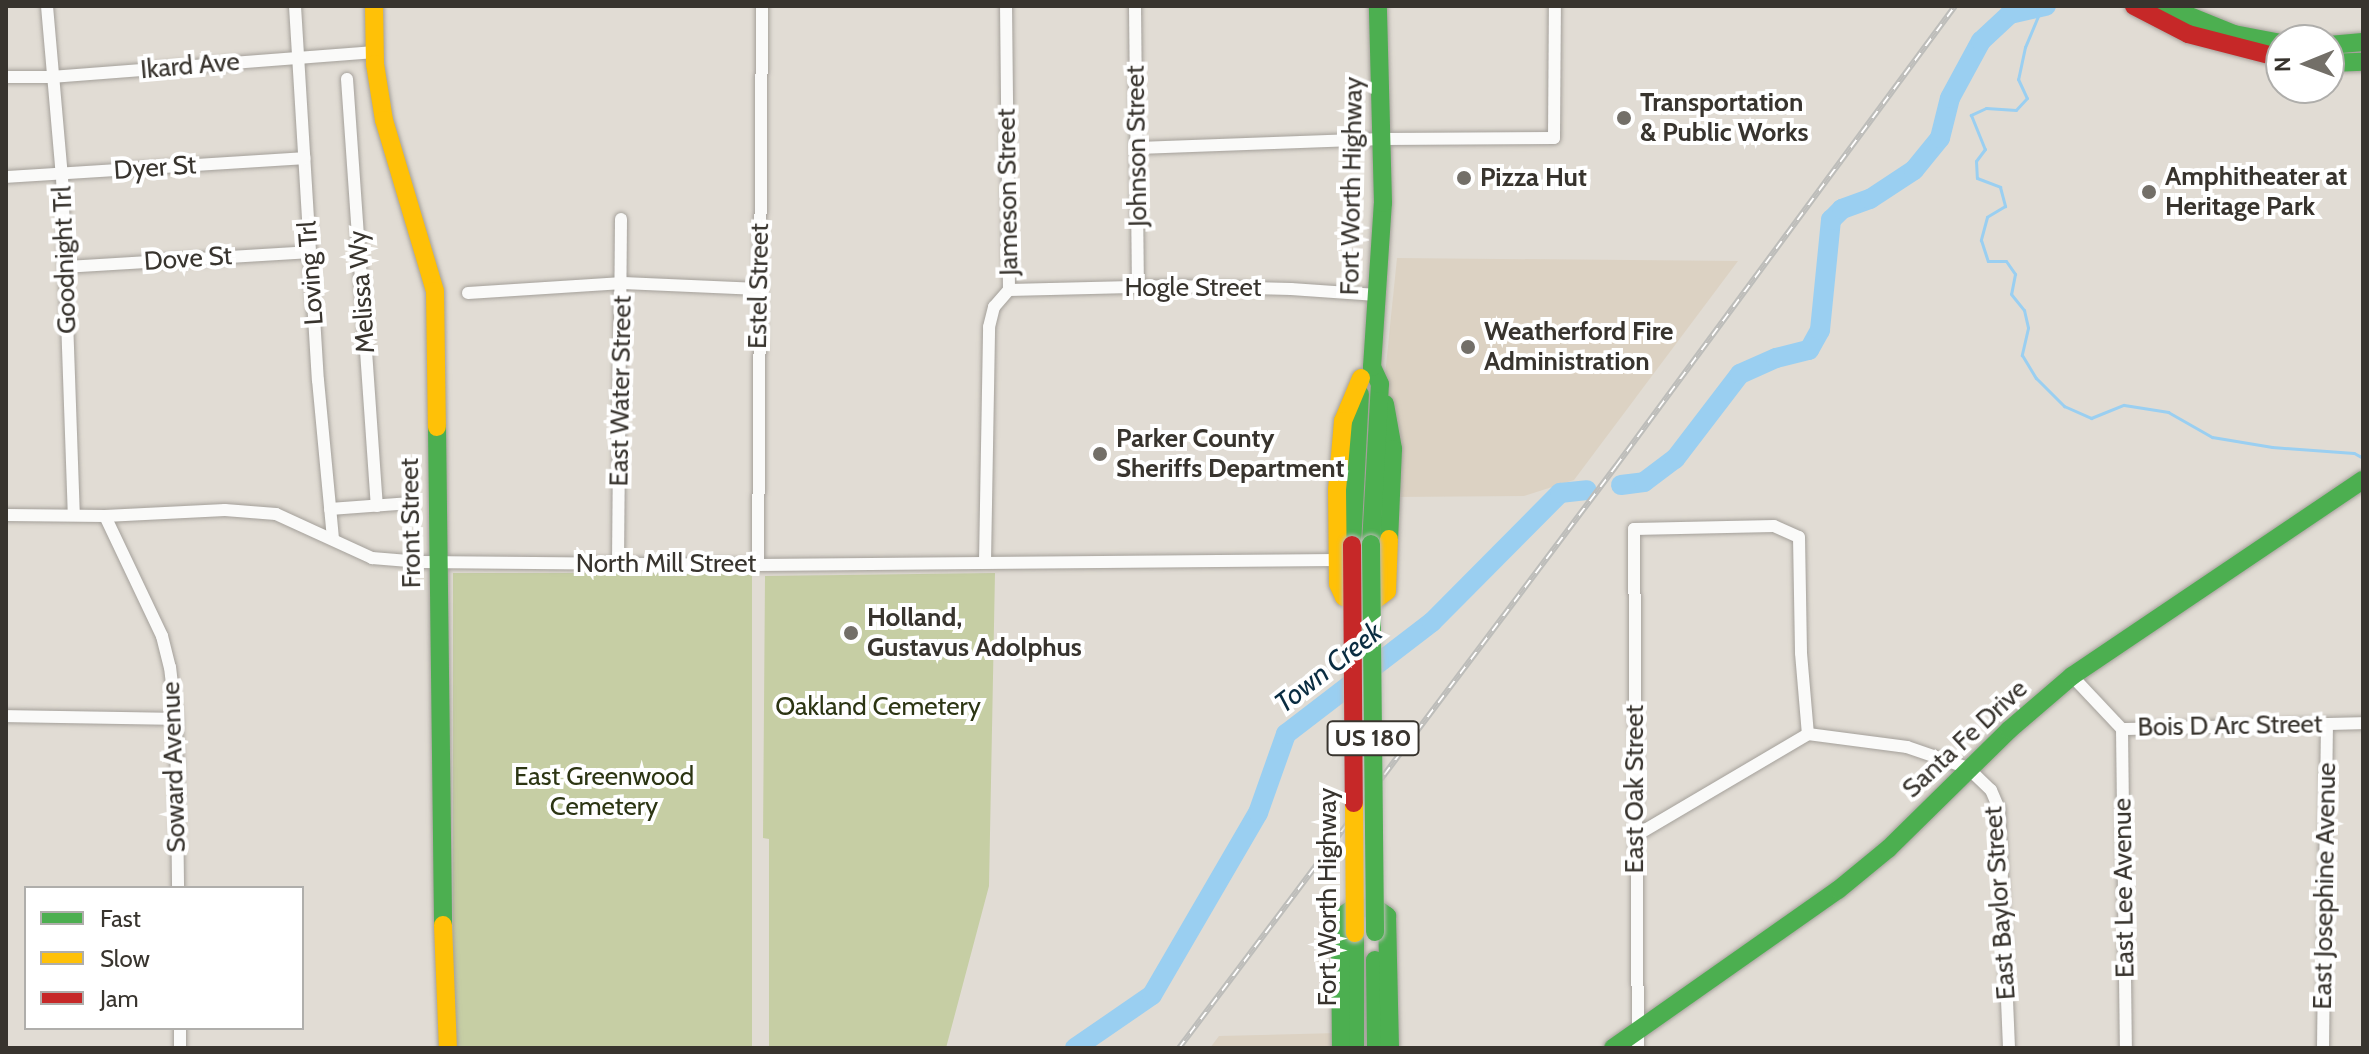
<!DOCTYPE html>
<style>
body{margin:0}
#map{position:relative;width:2369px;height:1054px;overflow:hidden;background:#e1dcd4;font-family:Cabin,sans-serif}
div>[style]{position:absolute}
.built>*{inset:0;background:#dcd2c3}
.green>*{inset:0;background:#c6cea4;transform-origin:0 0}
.stream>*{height:3px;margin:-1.5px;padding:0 1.5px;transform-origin:1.5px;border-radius:1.5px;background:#9acff1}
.river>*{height:20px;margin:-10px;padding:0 10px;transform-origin:10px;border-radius:10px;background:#9acff1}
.roads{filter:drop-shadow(0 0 2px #a4a09a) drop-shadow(0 0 2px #a4a09a)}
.street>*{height:12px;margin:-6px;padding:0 6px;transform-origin:6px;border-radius:6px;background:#fafaf9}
.fast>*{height:18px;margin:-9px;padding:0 9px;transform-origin:9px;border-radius:9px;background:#4caf50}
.slow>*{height:18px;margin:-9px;padding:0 9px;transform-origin:9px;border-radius:9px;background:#ffc107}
.jam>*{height:18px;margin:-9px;padding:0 9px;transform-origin:9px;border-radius:9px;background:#c62828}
.rail>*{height:6px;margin-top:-3px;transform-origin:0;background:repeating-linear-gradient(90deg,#fff 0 9px,#bdbdba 0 18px);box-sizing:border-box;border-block:2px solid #bdbdba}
.bridges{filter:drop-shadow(0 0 2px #bebbb7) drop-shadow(0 0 2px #bebbb7)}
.fast-bridge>*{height:18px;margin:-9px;padding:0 9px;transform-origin:9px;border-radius:9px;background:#4caf50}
.slow-bridge>*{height:18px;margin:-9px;padding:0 9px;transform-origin:9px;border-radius:9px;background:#ffc107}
.jam-bridge>*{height:18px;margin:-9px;padding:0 9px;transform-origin:9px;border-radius:9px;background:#c62828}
.dots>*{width:22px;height:22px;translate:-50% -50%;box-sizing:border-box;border:4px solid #fff;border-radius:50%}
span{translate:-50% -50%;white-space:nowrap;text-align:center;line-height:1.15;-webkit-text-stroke:8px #fff;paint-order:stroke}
.shield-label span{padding:2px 6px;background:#fff;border:2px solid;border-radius:6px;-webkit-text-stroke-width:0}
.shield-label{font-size:24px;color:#38342e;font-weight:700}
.street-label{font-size:26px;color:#38342e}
.poi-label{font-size:26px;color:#38342e;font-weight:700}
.left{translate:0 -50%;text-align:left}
.park-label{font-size:26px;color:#2c3513}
.water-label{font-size:28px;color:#092c41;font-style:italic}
.frame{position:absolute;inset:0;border:8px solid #38342e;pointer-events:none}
.legend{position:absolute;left:24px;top:886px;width:280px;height:144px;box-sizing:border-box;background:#fff;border:2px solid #afaeab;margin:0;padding:10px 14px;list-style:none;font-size:24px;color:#38342e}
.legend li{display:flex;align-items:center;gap:16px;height:40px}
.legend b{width:40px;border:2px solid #afaeab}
.north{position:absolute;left:2265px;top:24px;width:80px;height:80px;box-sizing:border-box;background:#fff;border:2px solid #afaeab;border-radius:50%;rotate:269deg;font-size:22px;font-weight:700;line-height:32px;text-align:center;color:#38342e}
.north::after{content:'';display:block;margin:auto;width:28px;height:36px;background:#736f68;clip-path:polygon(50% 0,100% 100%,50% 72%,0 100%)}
</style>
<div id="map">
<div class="built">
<div style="clip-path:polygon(1397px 258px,1738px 261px,1574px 480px,1524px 496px,1394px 497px,1384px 385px)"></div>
<div style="clip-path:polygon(1338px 1033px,1338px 1048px,1210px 1048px,1219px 1036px)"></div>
</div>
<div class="green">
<div style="left:752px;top:573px;width:475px;height:299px;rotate:90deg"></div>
<div style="clip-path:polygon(995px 573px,989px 886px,946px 1048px,769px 1048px,769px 839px,763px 838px,765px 576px)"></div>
</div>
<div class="stream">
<div style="left:2041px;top:9px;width:41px;rotate:112.8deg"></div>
<div style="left:2025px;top:47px;width:33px;rotate:102deg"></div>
<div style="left:2018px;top:79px;width:21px;rotate:65deg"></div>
<div style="left:2027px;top:98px;width:16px;rotate:133deg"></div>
<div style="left:2016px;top:110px;width:30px;rotate:-176deg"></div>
<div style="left:1986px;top:108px;width:17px;rotate:155deg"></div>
<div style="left:1971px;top:115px;width:37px;rotate:68deg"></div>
<div style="left:1985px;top:149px;width:15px;rotate:127deg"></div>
<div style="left:1976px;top:161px;width:17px;rotate:87deg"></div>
<div style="left:1977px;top:178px;width:25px;rotate:21deg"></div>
<div style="left:2000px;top:187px;width:20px;rotate:75deg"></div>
<div style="left:2005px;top:206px;width:21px;rotate:149deg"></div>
<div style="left:1987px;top:217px;width:24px;rotate:105deg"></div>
<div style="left:1981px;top:240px;width:22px;rotate:72deg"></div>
<div style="left:1988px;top:261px;width:18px"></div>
<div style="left:2006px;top:261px;width:16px;rotate:55deg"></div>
<div style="left:2015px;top:274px;width:20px;rotate:101deg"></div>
<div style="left:2011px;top:294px;width:21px;rotate:51deg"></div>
<div style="left:2024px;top:310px;width:18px;rotate:77deg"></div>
<div style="left:2028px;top:328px;width:28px;rotate:103deg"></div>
<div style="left:2022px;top:355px;width:27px;rotate:59deg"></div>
<div style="left:2036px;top:378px;width:40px;rotate:45deg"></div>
<div style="left:2064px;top:406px;width:30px;rotate:24deg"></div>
<div style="left:2091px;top:418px;width:35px;rotate:-22deg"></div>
<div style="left:2124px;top:405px;width:45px;rotate:9deg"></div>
<div style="left:2168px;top:412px;width:51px;rotate:29.6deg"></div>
<div style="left:2212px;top:437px;width:61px;rotate:9.5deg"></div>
<div style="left:2272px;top:447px;width:82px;rotate:4.2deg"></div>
<div style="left:2354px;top:453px;width:10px;rotate:29deg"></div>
</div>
<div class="river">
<div style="left:1621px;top:485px;width:23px;rotate:-7deg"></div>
<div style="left:1644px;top:482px;width:39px;rotate:-37deg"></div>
<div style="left:1675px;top:459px;width:107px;rotate:-52.6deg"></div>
<div style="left:1740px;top:374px;width:39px;rotate:-24deg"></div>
<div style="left:1776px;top:358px;width:34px;rotate:-14deg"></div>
<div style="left:1809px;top:350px;width:23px;rotate:-61deg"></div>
<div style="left:1820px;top:330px;width:111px;rotate:-84.3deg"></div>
<div style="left:1831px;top:220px;width:16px;rotate:-45deg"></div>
<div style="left:1842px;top:209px;width:30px;rotate:-20deg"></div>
<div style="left:1870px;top:199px;width:53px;rotate:-33.4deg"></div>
<div style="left:1914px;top:170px;width:41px;rotate:-50.9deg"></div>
<div style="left:1940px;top:138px;width:41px;rotate:-76deg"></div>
<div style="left:1950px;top:98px;width:65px;rotate:-61.5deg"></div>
<div style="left:1981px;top:41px;width:40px;rotate:-43deg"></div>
<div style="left:2010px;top:14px;width:37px;rotate:-13deg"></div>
<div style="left:1075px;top:1048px;width:93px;rotate:-34.5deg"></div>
<div style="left:1152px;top:995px;width:211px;rotate:-59.8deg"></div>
<div style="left:1258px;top:813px;width:84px;rotate:-70.5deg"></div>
<div style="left:1286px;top:734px;width:184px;rotate:-37.5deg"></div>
<div style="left:1432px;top:622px;width:182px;rotate:-45.2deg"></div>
<div style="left:1560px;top:493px;width:27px;rotate:-6deg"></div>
</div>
<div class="roads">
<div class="street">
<div style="left:47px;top:6px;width:171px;rotate:85deg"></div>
<div style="left:62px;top:176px;width:338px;rotate:88deg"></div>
<div style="left:295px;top:6px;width:375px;rotate:86.5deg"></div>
<div style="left:318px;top:380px;width:160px;rotate:84.6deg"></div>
<div style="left:1135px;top:6px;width:281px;rotate:89.4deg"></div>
<div style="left:6px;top:77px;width:45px"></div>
<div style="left:51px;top:77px;width:325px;rotate:-4.4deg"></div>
<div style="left:347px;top:79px;width:428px;rotate:86deg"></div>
<div style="left:1138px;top:148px;width:244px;rotate:-2.1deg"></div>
<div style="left:1382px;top:139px;width:172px;rotate:-0.3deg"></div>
<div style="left:1554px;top:138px;width:132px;rotate:-89.6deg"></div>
<div style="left:6px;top:177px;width:299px;rotate:-3.6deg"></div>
<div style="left:65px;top:267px;width:245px;rotate:-3.5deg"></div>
<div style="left:1009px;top:290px;width:164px;rotate:-1.4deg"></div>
<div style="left:1173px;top:286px;width:118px;rotate:1.5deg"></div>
<div style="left:1291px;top:289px;width:86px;rotate:4deg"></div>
<div style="left:468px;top:293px;width:155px;rotate:-3.7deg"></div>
<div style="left:623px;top:283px;width:136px;rotate:2.5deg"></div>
<div style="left:330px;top:509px;width:81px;rotate:-4.2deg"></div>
<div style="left:6px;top:515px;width:99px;rotate:0.6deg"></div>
<div style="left:105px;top:516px;width:120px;rotate:-2.9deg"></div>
<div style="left:225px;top:510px;width:51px;rotate:4.5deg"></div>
<div style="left:276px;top:514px;width:106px;rotate:24.6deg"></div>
<div style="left:372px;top:558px;width:49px;rotate:4.7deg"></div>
<div style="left:421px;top:562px;width:337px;rotate:0.5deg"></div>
<div style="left:758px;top:565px;width:579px;rotate:-0.49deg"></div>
<div style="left:105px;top:516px;width:133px;rotate:64.6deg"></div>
<div style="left:162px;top:636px;width:32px;rotate:76deg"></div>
<div style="left:170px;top:667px;width:52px;rotate:83.4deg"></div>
<div style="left:176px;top:719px;width:169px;rotate:89.3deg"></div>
<div style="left:985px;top:562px;width:235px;rotate:-89deg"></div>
<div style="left:989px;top:327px;width:21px;rotate:-76deg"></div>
<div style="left:994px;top:307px;width:23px;rotate:-49deg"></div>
<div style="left:1009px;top:290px;width:284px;rotate:-90.6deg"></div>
<div style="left:618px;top:563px;width:344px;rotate:-89.5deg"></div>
<div style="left:758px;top:565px;width:559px;rotate:-89.59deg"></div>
<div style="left:2072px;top:676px;width:73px;rotate:46.7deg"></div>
<div style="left:2122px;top:729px;width:241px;rotate:-1.4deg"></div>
<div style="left:6px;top:716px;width:170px;rotate:1deg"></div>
<div style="left:2122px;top:729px;width:319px;rotate:89.3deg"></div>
<div style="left:1635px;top:836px;width:201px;rotate:-30.5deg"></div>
<div style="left:1808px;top:734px;width:100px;rotate:7.5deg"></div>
<div style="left:1907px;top:747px;width:65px;rotate:19deg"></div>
<div style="left:1968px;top:768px;width:32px;rotate:44deg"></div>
<div style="left:1991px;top:790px;width:21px;rotate:67deg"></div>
<div style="left:1999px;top:809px;width:239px;rotate:87.6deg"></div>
<div style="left:180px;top:1028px;width:20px;rotate:90deg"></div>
<div style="left:1638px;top:1048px;width:519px;rotate:-90.44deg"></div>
<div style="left:1634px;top:529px;width:140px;rotate:-1.2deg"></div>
<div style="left:1774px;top:526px;width:27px;rotate:24deg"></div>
<div style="left:1799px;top:537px;width:116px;rotate:89deg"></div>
<div style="left:1801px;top:653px;width:81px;rotate:85.1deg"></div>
<div style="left:2323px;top:1048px;width:324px;rotate:-89.3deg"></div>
</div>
<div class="fast">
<div style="left:2165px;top:6px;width:74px;rotate:22.1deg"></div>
<div style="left:2234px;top:34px;width:48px;rotate:10.8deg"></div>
<div style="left:2329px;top:45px;width:34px;rotate:-5deg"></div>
<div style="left:2329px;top:63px;width:34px;rotate:-2deg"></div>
<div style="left:1385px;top:404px;width:46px;rotate:79.9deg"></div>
<div style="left:1393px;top:449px;width:90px;rotate:92.5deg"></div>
<div style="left:437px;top:427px;width:498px;rotate:89.3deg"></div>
<div style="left:1371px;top:544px;width:160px;rotate:-86.8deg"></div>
<div style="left:1380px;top:384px;width:19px;rotate:-115deg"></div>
<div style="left:1372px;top:367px;width:164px;rotate:-86.2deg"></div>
<div style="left:1383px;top:203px;width:197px;rotate:-91.5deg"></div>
<div style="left:1352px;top:545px;width:151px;rotate:-87deg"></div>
<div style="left:1355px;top:933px;width:115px;rotate:90deg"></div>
<div style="left:1375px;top:960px;width:88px;rotate:89.3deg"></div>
<div style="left:1341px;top:1048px;width:125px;rotate:-90.5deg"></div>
<div style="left:1340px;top:923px;width:7px;rotate:-74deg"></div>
<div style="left:1342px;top:916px;width:14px;rotate:-36deg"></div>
<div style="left:1353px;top:908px;width:23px"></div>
<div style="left:1376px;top:908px;width:14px;rotate:36deg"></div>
<div style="left:1387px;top:916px;width:132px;rotate:88.7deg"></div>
<div style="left:1613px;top:1048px;width:275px;rotate:-35.1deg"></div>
<div style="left:1838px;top:890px;width:65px;rotate:-39.4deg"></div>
<div style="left:1888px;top:849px;width:170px;rotate:-44.5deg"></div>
<div style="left:2009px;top:730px;width:83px;rotate:-40.6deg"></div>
<div style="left:2072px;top:676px;width:351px;rotate:-34deg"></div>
</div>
<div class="slow">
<div style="left:374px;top:6px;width:58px;rotate:89deg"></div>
<div style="left:375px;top:64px;width:57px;rotate:80.9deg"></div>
<div style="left:384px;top:120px;width:178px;rotate:73.4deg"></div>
<div style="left:435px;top:291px;width:136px;rotate:89.2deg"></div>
<div style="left:1361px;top:378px;width:47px;rotate:112.7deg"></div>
<div style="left:1343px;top:421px;width:69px;rotate:95deg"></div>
<div style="left:1337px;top:490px;width:94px;rotate:89.4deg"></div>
<div style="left:1338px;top:584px;width:14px;rotate:65deg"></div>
<div style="left:1344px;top:597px;width:31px;rotate:6deg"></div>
<div style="left:1375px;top:600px;width:15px;rotate:-37deg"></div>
<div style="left:1387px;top:591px;width:52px;rotate:-87.8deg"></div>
<div style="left:443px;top:925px;width:123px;rotate:87.7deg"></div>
</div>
<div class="jam">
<div style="left:2134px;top:6px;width:61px;rotate:27.4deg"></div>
<div style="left:2188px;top:34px;width:96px;rotate:14.5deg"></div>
</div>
</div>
<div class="rail">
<div style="left:1179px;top:1048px;width:728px;rotate:-53.1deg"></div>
<div style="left:1616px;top:466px;width:571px;rotate:-53.61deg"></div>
</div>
<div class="bridges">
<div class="fast-bridge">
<div style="left:1371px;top:544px;width:388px;rotate:89.4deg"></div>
</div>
<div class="slow-bridge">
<div style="left:1354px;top:803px;width:130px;rotate:89.6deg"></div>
</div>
<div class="jam-bridge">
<div style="left:1352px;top:545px;width:258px;rotate:89.6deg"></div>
</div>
</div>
<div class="dots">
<div style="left:1624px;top:118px;background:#736f68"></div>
<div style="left:1464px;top:178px;background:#736f68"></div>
<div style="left:2149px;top:192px;background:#736f68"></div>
<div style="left:1468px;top:347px;background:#736f68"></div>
<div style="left:1100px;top:454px;background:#736f68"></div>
<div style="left:851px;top:633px;background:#736f68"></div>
</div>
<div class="shield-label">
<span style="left:1373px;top:738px">US 180</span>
</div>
<div class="street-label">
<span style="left:190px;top:66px;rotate:-5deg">Ikard Ave</span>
<span style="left:1137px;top:146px;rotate:-91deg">Johnson Street</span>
<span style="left:155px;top:168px;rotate:-4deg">Dyer St</span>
<span style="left:1352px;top:186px;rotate:-89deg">Fort Worth Highway</span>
<span style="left:1008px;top:192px;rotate:-91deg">Jameson Street</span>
<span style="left:188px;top:259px;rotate:-4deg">Dove St</span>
<span style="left:65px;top:260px;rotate:-92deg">Goodnight Trl</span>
<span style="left:311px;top:273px;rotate:-94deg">Loving Trl</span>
<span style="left:759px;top:286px;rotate:-89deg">Estel Street</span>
<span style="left:1193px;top:288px">Hogle Street</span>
<span style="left:362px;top:292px;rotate:-94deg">Melissa Wy</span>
<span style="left:621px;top:391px;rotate:-89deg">East Water Street</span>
<span style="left:411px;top:523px;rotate:-91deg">Front Street</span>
<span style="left:666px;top:564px">North Mill Street</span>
<span style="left:2230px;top:726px;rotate:-1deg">Bois D Arc Street</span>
<span style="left:1965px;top:739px;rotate:-43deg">Santa Fe Drive</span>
<span style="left:174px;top:767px;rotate:-92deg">Soward Avenue</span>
<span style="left:1635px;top:789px;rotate:-90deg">East Oak Street</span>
<span style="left:2325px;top:886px;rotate:-89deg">East Josephine Avenue</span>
<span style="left:2124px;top:888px;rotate:-91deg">East Lee Avenue</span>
<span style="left:1328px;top:897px;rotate:-90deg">Fort Worth Highway</span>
<span style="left:2000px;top:903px;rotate:-94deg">East Baylor Street</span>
</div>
<div class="poi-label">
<span class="left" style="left:1640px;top:118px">Transportation<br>&amp; Public Works</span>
<span class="left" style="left:2165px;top:192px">Amphitheater at<br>Heritage Park</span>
<span class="left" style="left:1480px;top:178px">Pizza Hut</span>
<span class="left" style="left:1484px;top:347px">Weatherford Fire<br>Administration</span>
<span class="left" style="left:1116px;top:454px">Parker County<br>Sheriffs Department</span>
<span class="left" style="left:867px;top:633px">Holland,<br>Gustavus Adolphus</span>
</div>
<div class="park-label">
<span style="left:878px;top:707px">Oakland Cemetery</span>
<span style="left:604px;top:792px">East Greenwood<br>Cemetery</span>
</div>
<div class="water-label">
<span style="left:1328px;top:667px;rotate:-38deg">Town Creek</span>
</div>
<div class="frame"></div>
<ul class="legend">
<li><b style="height:10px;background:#4caf50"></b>Fast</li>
<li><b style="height:10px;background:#ffc107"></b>Slow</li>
<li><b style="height:10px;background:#c62828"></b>Jam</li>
</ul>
<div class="north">N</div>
</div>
